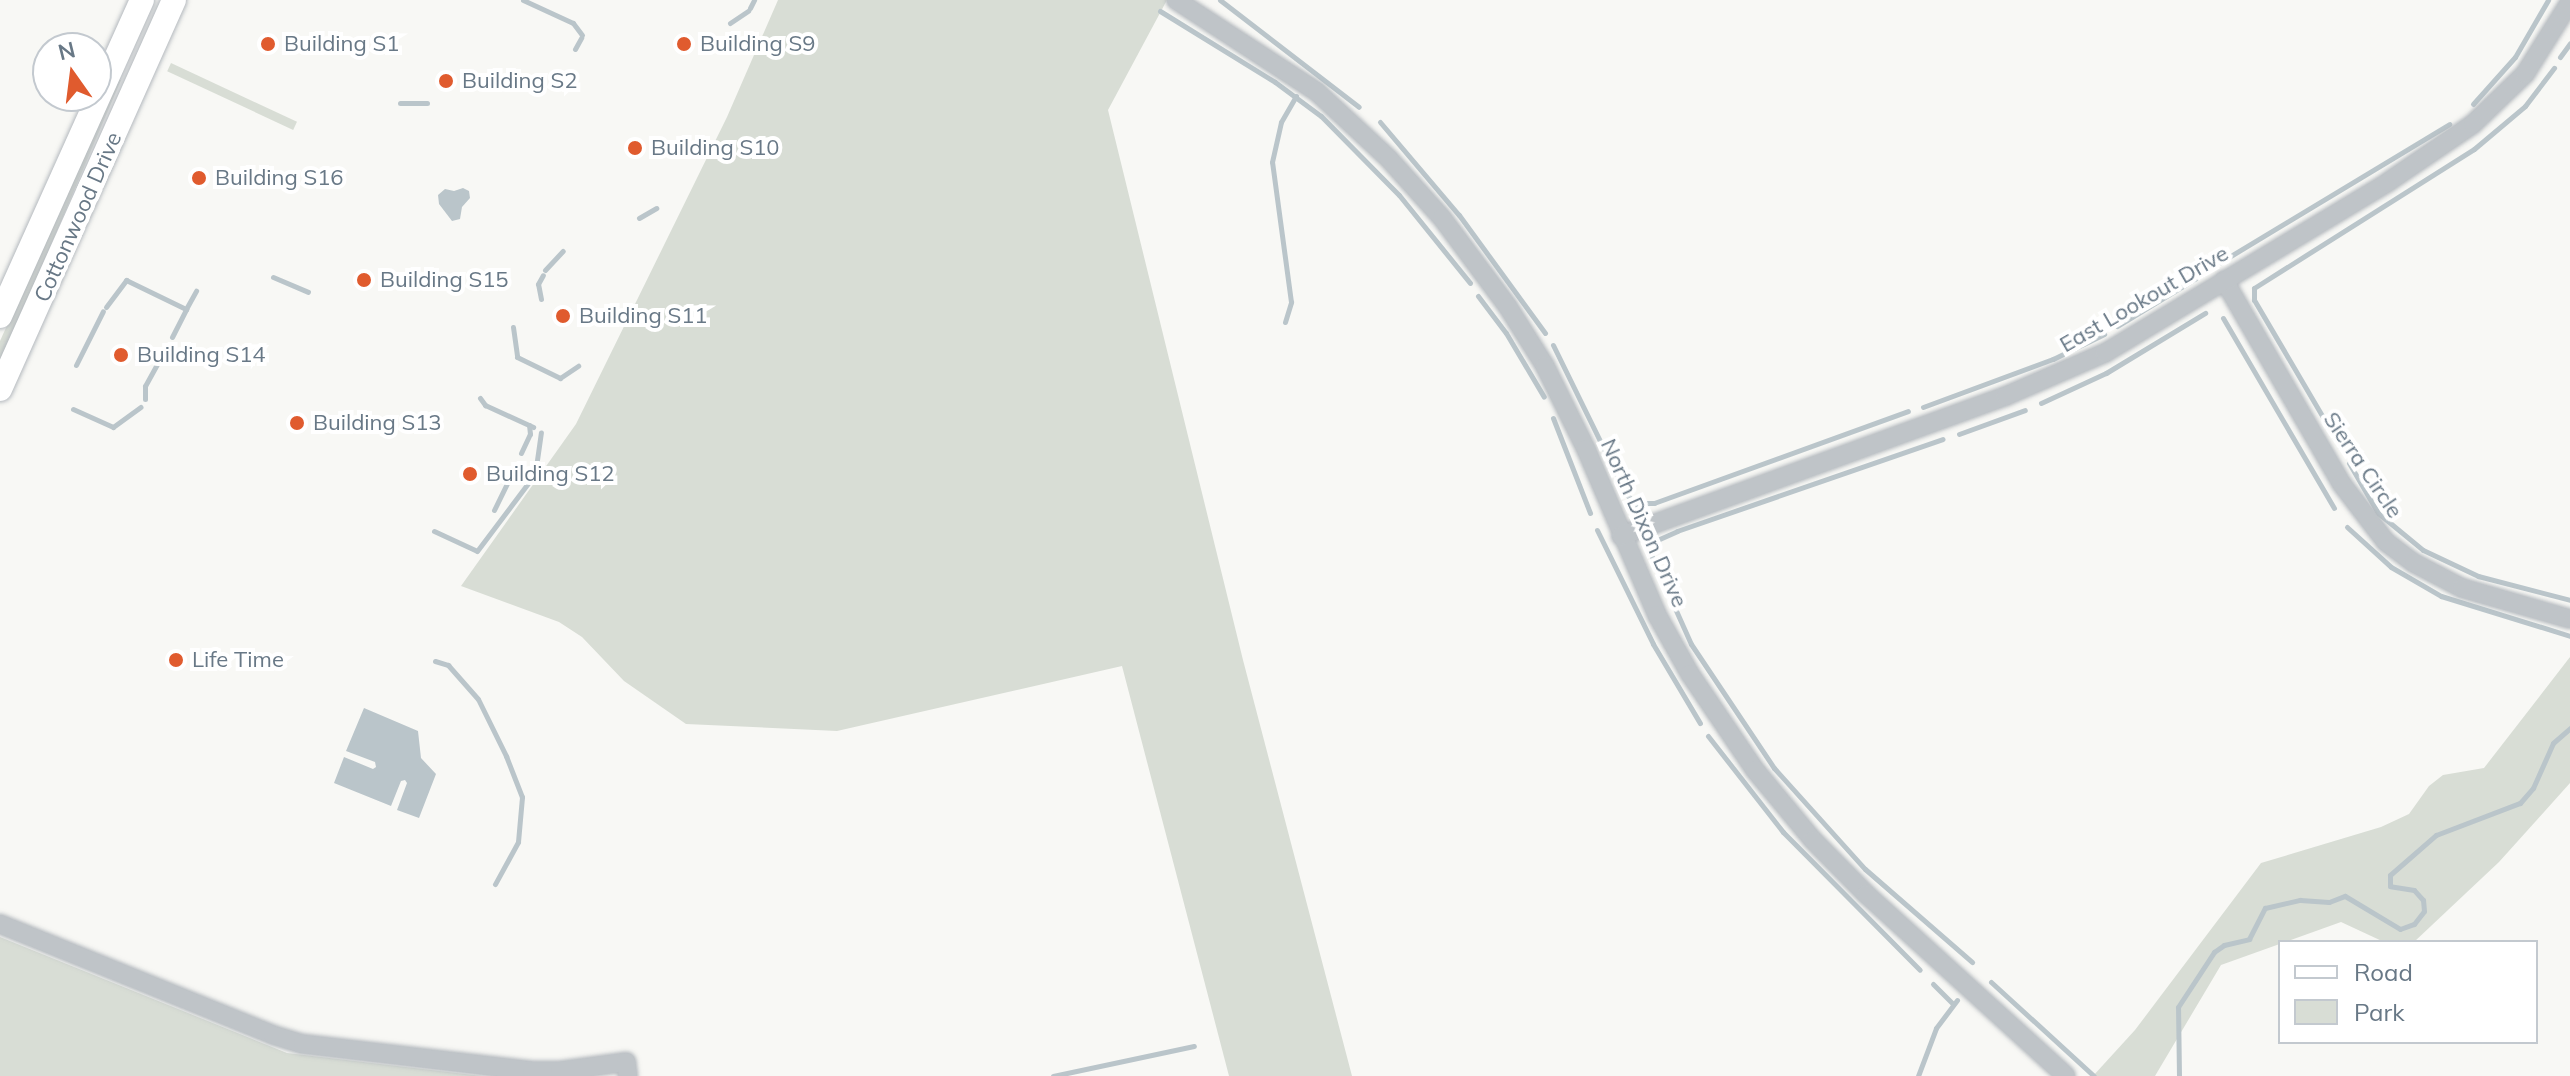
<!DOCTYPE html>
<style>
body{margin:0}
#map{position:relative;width:2570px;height:1076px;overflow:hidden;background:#f8f8f5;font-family:Mulish,sans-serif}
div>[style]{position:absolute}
.green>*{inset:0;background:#d8ddd5;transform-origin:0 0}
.water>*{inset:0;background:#bac5ca}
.stream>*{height:5px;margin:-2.5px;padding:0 2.5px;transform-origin:2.5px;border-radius:2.5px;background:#bac5ca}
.roads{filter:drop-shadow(0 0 2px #b4b9be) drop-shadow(0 0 2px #b4b9be)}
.minor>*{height:18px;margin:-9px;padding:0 9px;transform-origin:9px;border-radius:9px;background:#bfc4c8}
.secondary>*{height:24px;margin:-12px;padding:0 12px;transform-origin:12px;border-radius:12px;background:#fff}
.dots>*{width:22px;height:22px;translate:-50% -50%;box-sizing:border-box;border:4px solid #fff;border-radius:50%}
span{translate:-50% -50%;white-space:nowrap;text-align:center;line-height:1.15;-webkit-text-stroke:8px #fff;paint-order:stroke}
.poi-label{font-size:22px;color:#687886}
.left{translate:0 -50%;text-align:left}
.street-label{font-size:22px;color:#687886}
.legend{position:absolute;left:2278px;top:940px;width:260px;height:104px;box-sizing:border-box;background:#fff;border:2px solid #c3c9cf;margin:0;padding:10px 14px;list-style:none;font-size:24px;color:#687886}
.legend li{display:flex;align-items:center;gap:16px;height:40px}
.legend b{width:40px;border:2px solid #c3c9cf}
.north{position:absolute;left:32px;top:32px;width:80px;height:80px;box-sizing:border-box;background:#fff;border:2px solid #c3c9cf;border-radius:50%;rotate:346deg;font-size:22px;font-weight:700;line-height:32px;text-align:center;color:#687886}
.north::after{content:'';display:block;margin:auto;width:28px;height:36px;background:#e05b2e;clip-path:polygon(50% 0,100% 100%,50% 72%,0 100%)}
</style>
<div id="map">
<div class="green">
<div style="clip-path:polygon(778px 0,1167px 0,1108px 110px,1243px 660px,1352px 1076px,1229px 1076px,1122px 666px,837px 731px,686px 724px,624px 681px,582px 637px,559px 622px,461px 586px,576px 424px,727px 117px)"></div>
<div style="left:171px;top:63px;width:139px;height:9px;rotate:25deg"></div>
<div style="clip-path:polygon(118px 79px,121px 80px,0 365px,0 341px)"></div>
<div style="clip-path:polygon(2570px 657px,2570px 783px,2499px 862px,2414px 942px,2384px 942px,2341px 922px,2221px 965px,2155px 1076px,2093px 1076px,2135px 1030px,2261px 863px,2381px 827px,2409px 814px,2429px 786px,2443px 775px,2484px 768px)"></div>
<div style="clip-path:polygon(0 937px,287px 1053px,482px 1076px,0 1076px)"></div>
</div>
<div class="water">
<div style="clip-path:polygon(463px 188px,469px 191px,470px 198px,462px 207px,460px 219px,452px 221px,439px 204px,438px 195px,445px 189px,454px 191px)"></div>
<div style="clip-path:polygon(364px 708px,418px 731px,421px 758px,436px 774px,419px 818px,397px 810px,407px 783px,405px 780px,401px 781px,391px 806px,334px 783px,344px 757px,373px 769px,376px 767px,375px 762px,346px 751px)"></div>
</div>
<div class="stream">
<div style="left:523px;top:0;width:55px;rotate:24.7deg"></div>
<div style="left:573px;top:23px;width:15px;rotate:53deg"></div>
<div style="left:1220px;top:0;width:175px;rotate:37.6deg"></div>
<div style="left:750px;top:8px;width:9px;rotate:-63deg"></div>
<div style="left:1160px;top:11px;width:135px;rotate:31.7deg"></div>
<div style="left:1275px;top:82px;width:57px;rotate:36.5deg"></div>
<div style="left:1321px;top:116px;width:111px;rotate:45.4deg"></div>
<div style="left:1399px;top:195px;width:113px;rotate:51.1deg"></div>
<div style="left:730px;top:23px;width:22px;rotate:-34deg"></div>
<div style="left:575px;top:49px;width:13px;rotate:-61deg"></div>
<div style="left:2560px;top:57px;width:17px;rotate:-54deg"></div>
<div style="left:400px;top:103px;width:27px"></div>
<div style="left:2473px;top:104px;width:63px;rotate:-48.2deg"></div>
<div style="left:2515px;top:57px;width:66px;rotate:-59.9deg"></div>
<div style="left:1380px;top:122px;width:122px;rotate:49.7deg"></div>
<div style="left:1459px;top:215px;width:146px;rotate:53.9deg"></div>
<div style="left:639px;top:218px;width:20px;rotate:-30deg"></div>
<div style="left:2219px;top:263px;width:269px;rotate:-31.1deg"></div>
<div style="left:545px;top:270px;width:26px;rotate:-47deg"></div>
<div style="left:273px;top:277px;width:38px;rotate:23deg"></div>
<div style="left:1478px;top:296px;width:46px;rotate:52.9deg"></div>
<div style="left:1506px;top:333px;width:74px;rotate:59.3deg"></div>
<div style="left:541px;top:299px;width:15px;rotate:-101deg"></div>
<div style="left:538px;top:284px;width:10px;rotate:-61deg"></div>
<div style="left:106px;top:307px;width:34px;rotate:-53deg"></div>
<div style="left:126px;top:280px;width:67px;rotate:25.8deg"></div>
<div style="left:186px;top:309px;width:21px;rotate:-61deg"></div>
<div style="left:2223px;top:318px;width:220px;rotate:59.7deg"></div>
<div style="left:1285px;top:322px;width:21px;rotate:-73deg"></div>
<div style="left:1291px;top:302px;width:141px;rotate:-97.7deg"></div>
<div style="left:1272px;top:162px;width:41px;rotate:-77.3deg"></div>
<div style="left:1281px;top:122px;width:30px;rotate:-60deg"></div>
<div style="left:2117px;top:326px;width:104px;rotate:-31.2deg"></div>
<div style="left:513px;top:327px;width:30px;rotate:82deg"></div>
<div style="left:517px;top:357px;width:48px;rotate:26deg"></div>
<div style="left:560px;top:378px;width:22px;rotate:-34deg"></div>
<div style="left:172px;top:337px;width:31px;rotate:-63deg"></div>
<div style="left:1553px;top:345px;width:166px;rotate:63.9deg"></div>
<div style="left:1626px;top:494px;width:13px;rotate:45deg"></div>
<div style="left:1635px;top:503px;width:8px;rotate:97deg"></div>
<div style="left:76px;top:365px;width:60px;rotate:-63.4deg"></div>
<div style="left:480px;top:398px;width:9px;rotate:54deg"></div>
<div style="left:485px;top:405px;width:53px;rotate:24.6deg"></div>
<div style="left:145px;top:399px;width:13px;rotate:-90deg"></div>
<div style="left:145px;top:386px;width:46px;rotate:-61.2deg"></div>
<div style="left:2041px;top:403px;width:72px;rotate:-24.8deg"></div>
<div style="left:2106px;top:373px;width:116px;rotate:-31.2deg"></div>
<div style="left:1923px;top:407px;width:139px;rotate:-20.3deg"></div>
<div style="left:2053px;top:359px;width:57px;rotate:-26.1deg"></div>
<div style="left:73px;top:409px;width:44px;rotate:24.2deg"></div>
<div style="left:113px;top:427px;width:34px;rotate:-36deg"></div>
<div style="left:1553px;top:418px;width:102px;rotate:68.7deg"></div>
<div style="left:1959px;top:434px;width:70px;rotate:-20deg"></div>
<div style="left:2341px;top:448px;width:172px;rotate:-120.4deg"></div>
<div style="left:2254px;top:300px;width:12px;rotate:-90deg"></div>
<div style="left:2254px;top:288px;width:260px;rotate:-32.3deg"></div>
<div style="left:2474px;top:149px;width:67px;rotate:-40.1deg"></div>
<div style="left:2525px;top:106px;width:48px;rotate:-52.7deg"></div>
<div style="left:521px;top:453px;width:21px;rotate:-65deg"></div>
<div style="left:530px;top:434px;width:9px;rotate:-96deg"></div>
<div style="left:2349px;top:463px;width:58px;rotate:59.9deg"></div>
<div style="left:2378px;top:513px;width:58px;rotate:39.4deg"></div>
<div style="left:2423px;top:550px;width:61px;rotate:25.3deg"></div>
<div style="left:2478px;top:576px;width:95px;rotate:14.6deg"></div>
<div style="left:1635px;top:503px;width:19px"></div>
<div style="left:1654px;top:503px;width:270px;rotate:-19.9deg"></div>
<div style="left:494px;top:510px;width:43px;rotate:-64deg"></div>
<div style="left:2347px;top:527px;width:59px;rotate:42.3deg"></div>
<div style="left:2391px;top:567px;width:58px;rotate:30.1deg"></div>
<div style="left:2441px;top:596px;width:135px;rotate:17.2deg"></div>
<div style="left:1597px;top:530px;width:127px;rotate:63.8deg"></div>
<div style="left:1653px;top:644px;width:92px;rotate:59.3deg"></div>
<div style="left:434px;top:531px;width:47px;rotate:24.9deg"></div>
<div style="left:477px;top:551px;width:96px;rotate:-53deg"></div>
<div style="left:535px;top:474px;width:42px;rotate:-81.9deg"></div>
<div style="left:1648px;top:548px;width:105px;rotate:65.9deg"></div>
<div style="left:1691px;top:644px;width:149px;rotate:56.2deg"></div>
<div style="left:1774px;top:768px;width:136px;rotate:48deg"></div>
<div style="left:1865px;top:869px;width:142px;rotate:41deg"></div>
<div style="left:1650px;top:553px;width:13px;rotate:-67deg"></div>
<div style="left:1655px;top:541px;width:24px;rotate:-24deg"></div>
<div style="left:1677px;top:531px;width:281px;rotate:-19.1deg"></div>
<div style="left:435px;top:661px;width:14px;rotate:17deg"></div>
<div style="left:448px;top:665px;width:45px;rotate:48.6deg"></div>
<div style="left:478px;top:699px;width:64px;rotate:63.8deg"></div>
<div style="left:506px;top:756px;width:44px;rotate:68.7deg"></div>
<div style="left:522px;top:797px;width:45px;rotate:95.1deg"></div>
<div style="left:518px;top:842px;width:48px;rotate:118.7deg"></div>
<div style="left:1708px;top:736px;width:122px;rotate:52deg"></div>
<div style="left:1783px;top:832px;width:194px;rotate:45.2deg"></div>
<div style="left:1991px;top:982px;width:139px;rotate:42.4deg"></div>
<div style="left:1933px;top:984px;width:28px;rotate:45deg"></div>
<div style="left:1053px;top:1076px;width:144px;rotate:-12deg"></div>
<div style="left:1918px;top:1076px;width:51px;rotate:-69.4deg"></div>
<div style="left:1936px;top:1028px;width:35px;rotate:-53deg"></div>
<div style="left:2179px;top:1076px;width:69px;rotate:-90.8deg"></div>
<div style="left:2178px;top:1007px;width:66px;rotate:-56.8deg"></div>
<div style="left:2214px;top:952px;width:12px;rotate:-35deg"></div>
<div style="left:2224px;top:945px;width:26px;rotate:-13deg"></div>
<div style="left:2249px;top:939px;width:35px;rotate:-63deg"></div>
<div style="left:2265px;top:908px;width:36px;rotate:-13deg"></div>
<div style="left:2300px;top:900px;width:29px;rotate:4deg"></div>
<div style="left:2329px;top:902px;width:17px;rotate:-21deg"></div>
<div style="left:2345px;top:896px;width:64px;rotate:31deg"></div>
<div style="left:2400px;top:929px;width:15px;rotate:-20deg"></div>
<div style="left:2414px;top:924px;width:16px;rotate:-52deg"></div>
<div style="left:2424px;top:911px;width:11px;rotate:-95deg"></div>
<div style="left:2423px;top:900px;width:13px;rotate:-132deg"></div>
<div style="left:2414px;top:890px;width:24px;rotate:-171deg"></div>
<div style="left:2390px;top:886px;width:11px;rotate:-90deg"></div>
<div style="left:2390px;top:875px;width:61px;rotate:-41deg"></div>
<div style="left:2436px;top:835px;width:90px;rotate:-20.9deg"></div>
<div style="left:2520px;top:803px;width:20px;rotate:-49deg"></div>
<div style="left:2533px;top:788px;width:49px;rotate:-66deg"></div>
<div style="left:2553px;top:743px;width:23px;rotate:-41deg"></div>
</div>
<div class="roads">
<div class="minor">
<div style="left:1176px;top:0;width:168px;rotate:33.1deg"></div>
<div style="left:1317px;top:92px;width:98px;rotate:42.9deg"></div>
<div style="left:1389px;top:159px;width:79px;rotate:48.1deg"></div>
<div style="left:1442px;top:218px;width:111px;rotate:53.4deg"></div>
<div style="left:1508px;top:307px;width:70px;rotate:57.9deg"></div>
<div style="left:1545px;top:366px;width:93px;rotate:63.7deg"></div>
<div style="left:1586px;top:449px;width:181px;rotate:66.8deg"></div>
<div style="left:1657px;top:615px;width:68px;rotate:60.8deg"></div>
<div style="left:1690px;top:674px;width:116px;rotate:55.9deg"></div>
<div style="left:1755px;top:770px;width:91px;rotate:50.4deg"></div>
<div style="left:1813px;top:840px;width:76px;rotate:45.5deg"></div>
<div style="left:1866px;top:894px;width:270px;rotate:42.3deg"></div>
<div style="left:2224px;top:280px;width:234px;rotate:60deg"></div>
<div style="left:2341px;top:483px;width:74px;rotate:52.7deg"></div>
<div style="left:2386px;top:542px;width:35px;rotate:37deg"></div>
<div style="left:2414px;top:563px;width:54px;rotate:27.5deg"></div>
<div style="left:2462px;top:588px;width:112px;rotate:16deg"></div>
<div style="left:1621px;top:536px;width:410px;rotate:-20deg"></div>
<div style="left:2006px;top:396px;width:108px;rotate:-23.5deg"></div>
<div style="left:2105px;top:353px;width:331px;rotate:-31.1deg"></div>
<div style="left:2388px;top:182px;width:103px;rotate:-34.3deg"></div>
<div style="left:2473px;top:124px;width:72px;rotate:-43.9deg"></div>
<div style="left:2525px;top:74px;width:85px;rotate:-58deg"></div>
<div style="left:0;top:924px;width:295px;rotate:22.1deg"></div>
<div style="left:273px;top:1035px;width:31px;rotate:17deg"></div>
<div style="left:303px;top:1044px;width:231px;rotate:6.7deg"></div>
<div style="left:532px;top:1071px;width:28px"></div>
<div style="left:560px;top:1071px;width:67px;rotate:-7.8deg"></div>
<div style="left:626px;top:1062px;width:14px;rotate:82deg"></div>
</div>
<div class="secondary">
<div style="left:0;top:316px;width:346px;rotate:-65.8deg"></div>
<div style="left:0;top:389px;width:426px;rotate:-65.9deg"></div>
</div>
</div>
<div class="dots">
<div style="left:268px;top:44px;background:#e05b2e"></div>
<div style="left:684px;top:44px;background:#e05b2e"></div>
<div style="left:446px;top:81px;background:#e05b2e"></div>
<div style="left:635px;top:148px;background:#e05b2e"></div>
<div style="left:199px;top:178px;background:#e05b2e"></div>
<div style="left:364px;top:280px;background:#e05b2e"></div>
<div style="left:563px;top:316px;background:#e05b2e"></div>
<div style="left:121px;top:355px;background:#e05b2e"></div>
<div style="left:297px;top:423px;background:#e05b2e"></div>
<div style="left:470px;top:474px;background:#e05b2e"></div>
<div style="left:176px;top:660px;background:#e05b2e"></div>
</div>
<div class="poi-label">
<span class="left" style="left:284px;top:44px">Building S1</span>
<span class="left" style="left:700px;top:44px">Building S9</span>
<span class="left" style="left:462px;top:81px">Building S2</span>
<span class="left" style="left:651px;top:148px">Building S10</span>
<span class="left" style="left:215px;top:178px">Building S16</span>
<span class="left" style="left:380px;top:280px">Building S15</span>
<span class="left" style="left:579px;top:316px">Building S11</span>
<span class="left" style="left:137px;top:355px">Building S14</span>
<span class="left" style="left:313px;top:423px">Building S13</span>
<span class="left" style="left:486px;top:474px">Building S12</span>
<span class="left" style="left:192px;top:660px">Life Time</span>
</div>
<div class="street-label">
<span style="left:78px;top:217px;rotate:-66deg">Cottonwood Drive</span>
<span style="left:2144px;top:299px;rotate:-30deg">East Lookout Drive</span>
<span style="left:2363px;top:465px;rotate:56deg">Sierra Circle</span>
<span style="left:1644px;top:523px;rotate:66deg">North Dixon Drive</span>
</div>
<ul class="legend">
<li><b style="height:10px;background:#fff"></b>Road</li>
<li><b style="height:22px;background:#d8ddd5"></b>Park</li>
</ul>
<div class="north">N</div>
</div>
